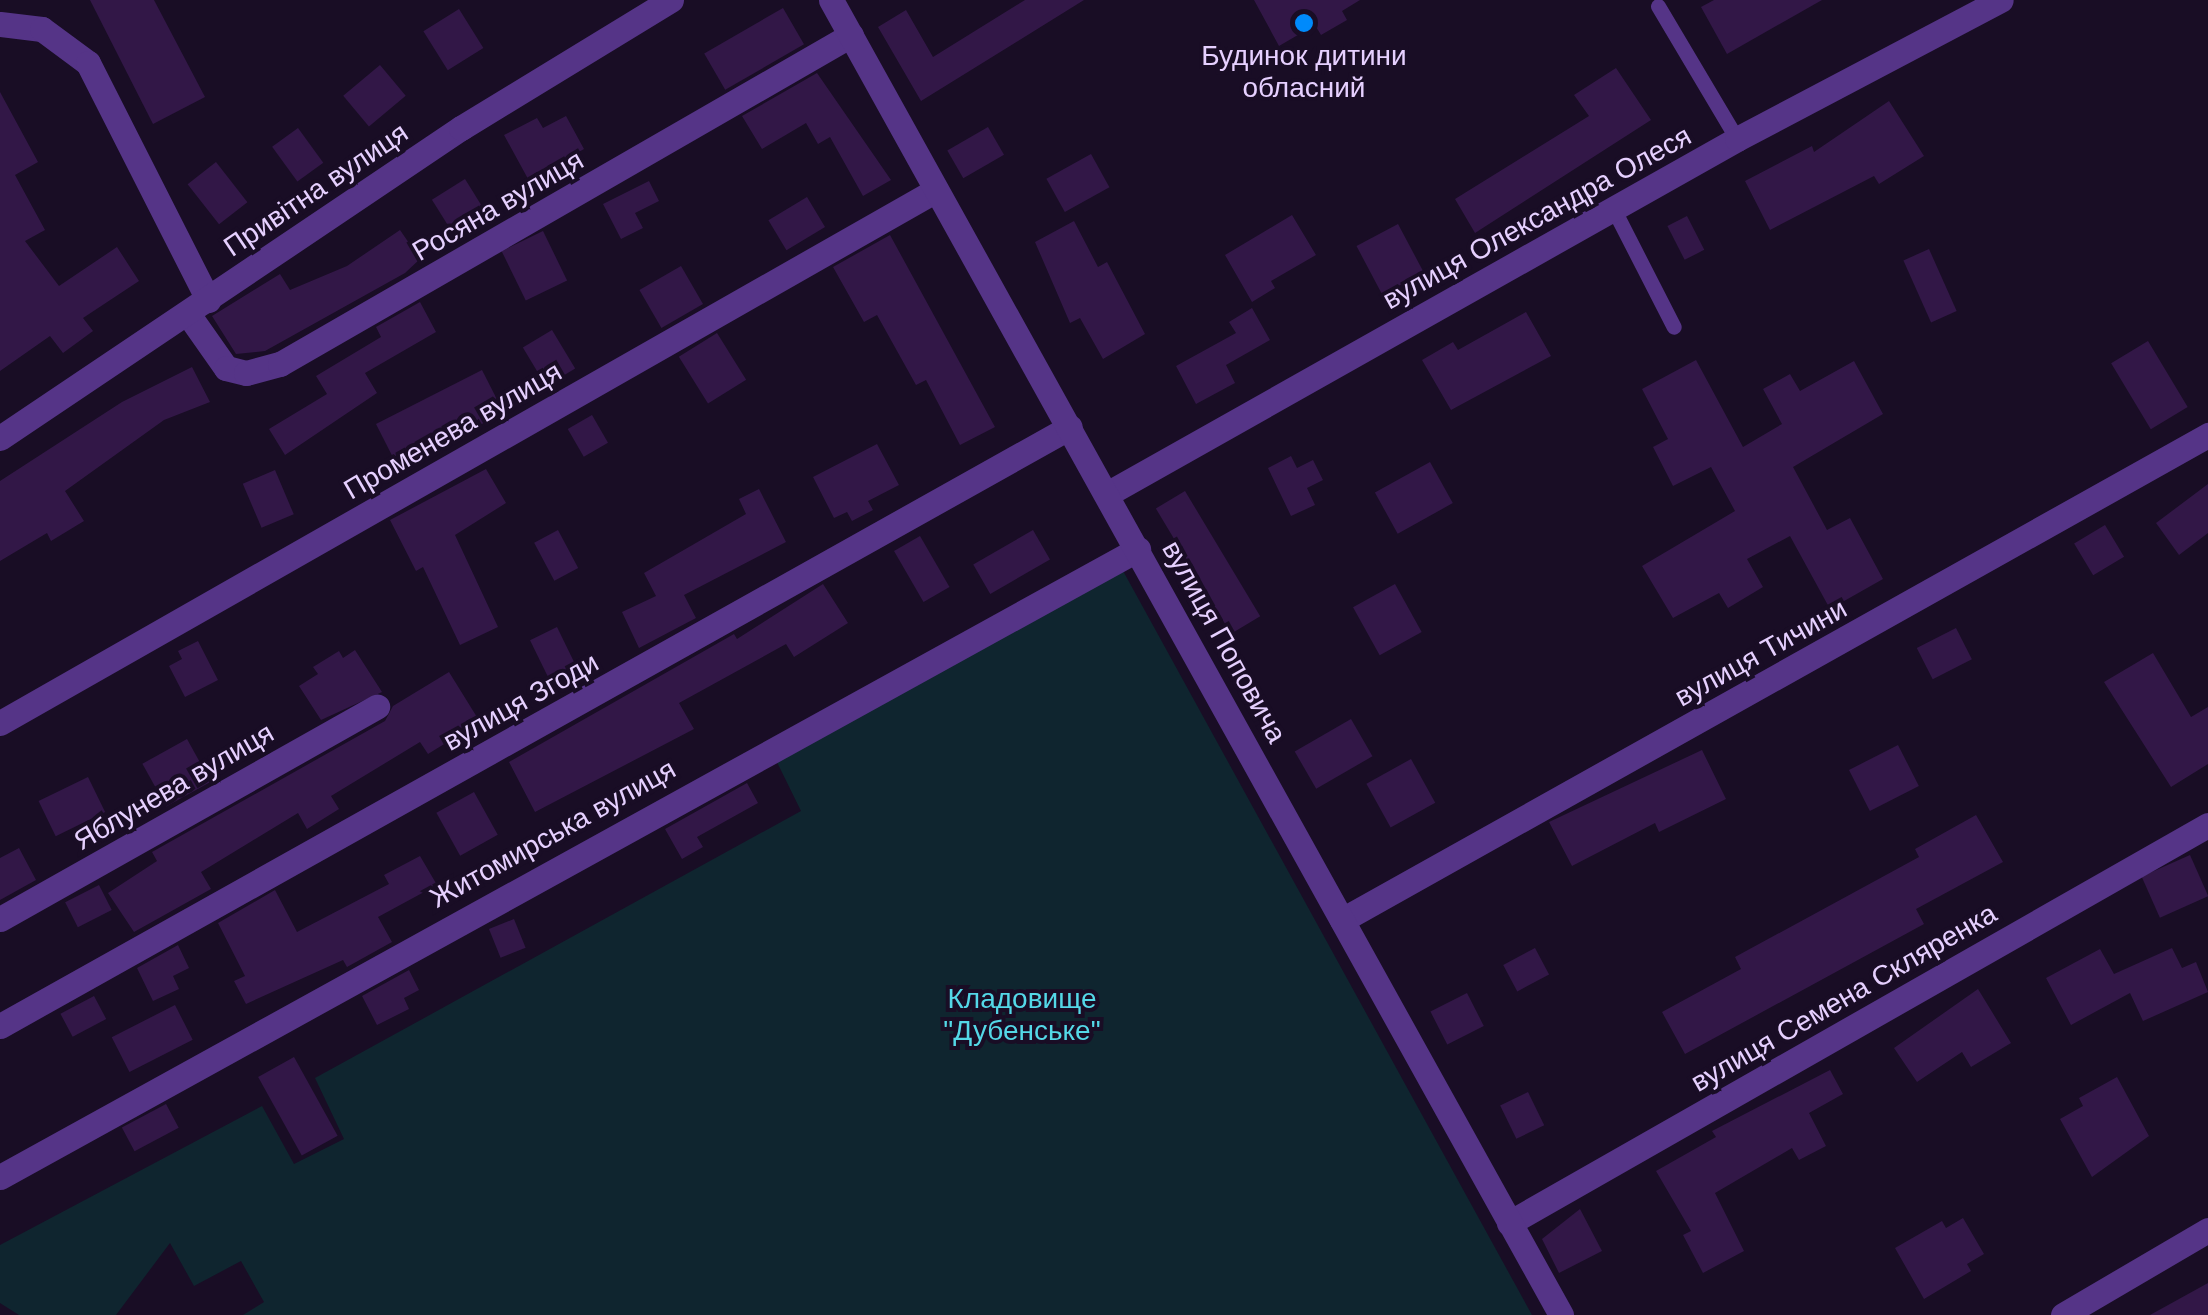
<!DOCTYPE html>
<meta charset="utf-8">
<style>
body{margin:0}
#map{position:relative;width:2208px;height:1315px;overflow:hidden;background:#190d25;font-family:Helvetica,sans-serif}
div>[style]{position:absolute}
.green>*{inset:0;background:#0f252f}
.building>*{inset:0;background:#321747;transform-origin:0 0}
.service>*{height:15px;margin:-7.5px;padding:0 7.5px;transform-origin:7.5px;border-radius:7.5px;background:#553487}
.minor>*{height:25px;margin:-12.5px;padding:0 12.5px;transform-origin:12.5px;border-radius:12.5px;background:#553487}
.tertiary>*{height:25px;margin:-12.5px;padding:0 12.5px;transform-origin:12.5px;border-radius:12.5px;background:#553487}
.dots>*{width:28px;height:28px;translate:-50% -50%;box-sizing:border-box;border:5px solid #190d25;border-radius:50%}
span{translate:-50% -50%;white-space:nowrap;text-align:center;line-height:1.15;-webkit-text-stroke:8px #190d25;paint-order:stroke}
.poi-label{font-size:28px;color:#e6d0ff}
.street-label{font-size:28px;color:#e6d0ff}
.park-label{font-size:28px;color:#54d8e7}
</style>
<div id="map">
<div class="green">
<div style="clip-path:polygon(1122px 569px,1532px 1315px,243px 1315px,264px 1302px,241px 1261px,194px 1286px,170px 1243px,116px 1315px,19px 1315px,0 1303px,0 1245px,262px 1106px,294px 1164px,344px 1139px,315px 1078px,801px 811px,772px 752px)"></div>
</div>
<div class="building">
<div style="clip-path:polygon(90px 0,154px 0,205px 97px,153px 124px)"></div>
<div style="clip-path:polygon(1025px 0,1084px 0,921px 101px,878px 27px,906px 10px,933px 57px)"></div>
<div style="clip-path:polygon(1254px 0,1360px 0,1342px 11px,1347px 20px,1321px 35px,1315px 25px,1279px 46px)"></div>
<div style="clip-path:polygon(1714px 0,1822px 0,1727px 54px,1701px 7px)"></div>
<div style="left:783px;top:8px;width:42px;height:91px;rotate:60deg"></div>
<div style="left:459px;top:9px;width:46px;height:42px;rotate:58deg"></div>
<div style="left:380px;top:65px;width:40px;height:48px;rotate:50deg"></div>
<div style="clip-path:polygon(1616px 68px,1651px 120px,1475px 233px,1455px 199px,1589px 116px,1574px 95px)"></div>
<div style="clip-path:polygon(817px 73px,891px 180px,863px 196px,830px 137px,818px 144px,806px 123px,762px 149px,742px 116px)"></div>
<div style="clip-path:polygon(0 92px,38px 162px,15px 175px,45px 230px,25px 241px,59px 286px,117px 247px,139px 281px,83px 318px,93px 331px,63px 353px,50px 336px,0 371px)"></div>
<div style="clip-path:polygon(1889px 101px,1924px 156px,1879px 184px,1874px 176px,1770px 230px,1745px 181px,1812px 146px,1814px 152px)"></div>
<div style="clip-path:polygon(566px 116px,584px 149px,561px 162px,565px 170px,533px 188px,504px 135px,537px 118px,543px 128px)"></div>
<div style="left:988px;top:127px;width:32px;height:47px;rotate:60deg"></div>
<div style="left:298px;top:128px;width:43px;height:32px;rotate:54deg"></div>
<div style="left:1091px;top:154px;width:38px;height:51px;rotate:61deg"></div>
<div style="left:216px;top:162px;width:51px;height:36px;rotate:52deg"></div>
<div style="left:465px;top:179px;width:40px;height:39px;rotate:58deg"></div>
<div style="clip-path:polygon(649px 181px,659px 201px,635px 213px,643px 228px,621px 239px,603px 204px)"></div>
<div style="left:807px;top:197px;width:35px;height:45px;rotate:59deg"></div>
<div style="clip-path:polygon(1292px 215px,1316px 255px,1271px 281px,1275px 288px,1252px 302px,1225px 255px)"></div>
<div style="left:1687px;top:216px;width:38px;height:22px;rotate:63deg"></div>
<div style="clip-path:polygon(1074px 221px,1098px 267px,1107px 262px,1145px 334px,1103px 359px,1080px 318px,1070px 323px,1035px 242px)"></div>
<div style="left:1398px;top:224px;width:55px;height:47px;rotate:62deg"></div>
<div style="clip-path:polygon(400px 230px,420px 259px,405px 273px,265px 351px,236px 354px,212px 316px,280px 274px,290px 290px,347px 266px)"></div>
<div style="left:543px;top:231px;width:55px;height:46px;rotate:64deg"></div>
<div style="clip-path:polygon(890px 235px,995px 427px,960px 445px,926px 380px,916px 385px,877px 315px,864px 322px,833px 267px)"></div>
<div style="left:1929px;top:249px;width:68px;height:28px;rotate:66deg"></div>
<div style="left:681px;top:266px;width:44px;height:48px;rotate:60deg"></div>
<div style="clip-path:polygon(420px 302px,436px 332px,365px 373px,377px 393px,285px 455px,269px 429px,327px 394px,316px 376px,381px 337px,376px 327px)"></div>
<div style="clip-path:polygon(1252px 308px,1270px 340px,1226px 365px,1235px 383px,1196px 404px,1176px 366px,1236px 333px,1229px 322px)"></div>
<div style="clip-path:polygon(1526px 312px,1551px 356px,1451px 410px,1422px 360px,1453px 342px,1458px 350px)"></div>
<div style="left:552px;top:330px;width:45px;height:34px;rotate:59deg"></div>
<div style="left:717px;top:333px;width:55px;height:45px;rotate:58deg"></div>
<div style="left:2148px;top:341px;width:77px;height:43px;rotate:59deg"></div>
<div style="clip-path:polygon(1696px 360px,1743px 447px,1782px 424px,1763px 389px,1790px 374px,1800px 391px,1854px 361px,1883px 414px,1793px 467px,1827px 530px,1850px 518px,1883px 579px,1830px 609px,1790px 536px,1747px 559px,1763px 587px,1728px 608px,1719px 593px,1673px 618px,1642px 566px,1735px 511px,1711px 467px,1673px 486px,1653px 447px,1668px 439px,1642px 389px)"></div>
<div style="clip-path:polygon(192px 367px,210px 402px,164px 420px,65px 491px,84px 521px,51px 541px,47px 533px,0 561px,0 481px,122px 402px)"></div>
<div style="left:482px;top:370px;width:48px;height:119px;rotate:63deg"></div>
<div style="left:592px;top:415px;width:32px;height:28px;rotate:60deg"></div>
<div style="clip-path:polygon(877px 444px,899px 485px,868px 501px,873px 510px,852px 521px,847px 512px,834px 518px,813px 477px)"></div>
<div style="clip-path:polygon(1291px 456px,1297px 468px,1313px 460px,1323px 480px,1307px 488px,1315px 505px,1291px 516px,1268px 468px)"></div>
<div style="left:1430px;top:462px;width:47px;height:63px;rotate:61deg"></div>
<div style="clip-path:polygon(486px 469px,506px 503px,455px 535px,498px 627px,460px 645px,423px 567px,416px 571px,390px 520px)"></div>
<div style="left:275px;top:470px;width:48px;height:35px;rotate:67deg"></div>
<div style="clip-path:polygon(2208px 484px,2208px 533px,2179px 555px,2156px 523px)"></div>
<div style="clip-path:polygon(759px 489px,786px 542px,684px 595px,696px 618px,639px 648px,622px 612px,656px 596px,644px 573px,746px 514px,739px 499px)"></div>
<div style="left:1185px;top:491px;width:146px;height:34px;rotate:59deg"></div>
<div style="left:2105px;top:525px;width:37px;height:36px;rotate:59deg"></div>
<div style="left:558px;top:530px;width:43px;height:27px;rotate:62deg"></div>
<div style="left:1033px;top:530px;width:34px;height:69px;rotate:60deg"></div>
<div style="left:920px;top:536px;width:59px;height:30px;rotate:60deg"></div>
<div style="clip-path:polygon(823px 584px,848px 623px,794px 657px,786px 644px,679px 703px,694px 729px,535px 812px,509px 762px,734px 634px,737px 639px)"></div>
<div style="left:1395px;top:584px;width:55px;height:48px;rotate:61deg"></div>
<div style="left:557px;top:627px;width:55px;height:30px;rotate:64deg"></div>
<div style="left:1956px;top:628px;width:35px;height:44px;rotate:63deg"></div>
<div style="clip-path:polygon(198px 641px,218px 680px,185px 697px,169px 666px,182px 659px,178px 651px)"></div>
<div style="clip-path:polygon(355px 650px,382px 692px,321px 720px,299px 686px,318px 674px,313px 667px,339px 651px,343px 658px)"></div>
<div style="clip-path:polygon(2153px 653px,2191px 717px,2208px 707px,2208px 764px,2171px 787px,2104px 682px)"></div>
<div style="clip-path:polygon(449px 672px,480px 722px,428px 754px,420px 742px,331px 796px,339px 809px,307px 829px,298px 813px,201px 872px,211px 889px,134px 932px,108px 893px,157px 861px,152px 852px,385px 721px,393px 706px)"></div>
<div style="left:1351px;top:719px;width:43px;height:65px;rotate:60deg"></div>
<div style="left:187px;top:739px;width:49px;height:51px;rotate:61deg"></div>
<div style="left:1898px;top:745px;width:46px;height:55px;rotate:63deg"></div>
<div style="clip-path:polygon(1702px 750px,1726px 799px,1659px 832px,1655px 823px,1572px 866px,1549px 822px)"></div>
<div style="left:1411px;top:759px;width:50px;height:51px;rotate:61deg"></div>
<div style="left:88px;top:777px;width:39px;height:55px;rotate:64deg"></div>
<div style="clip-path:polygon(747px 783px,758px 803px,697px 837px,703px 847px,682px 859px,665px 829px)"></div>
<div style="left:474px;top:792px;width:49px;height:43px;rotate:61deg"></div>
<div style="clip-path:polygon(1976px 815px,2003px 862px,1916px 909px,1924px 924px,1685px 1054px,1662px 1012px,1741px 969px,1735px 957px,1919px 857px,1915px 849px)"></div>
<div style="clip-path:polygon(19px 848px,36px 880px,0 900px,0 858px)"></div>
<div style="left:2190px;top:855px;width:45px;height:53px;rotate:66deg"></div>
<div style="clip-path:polygon(420px 856px,437px 885px,378px 917px,392px 942px,347px 967px,343px 960px,246px 1004px,234px 981px,245px 976px,218px 923px,275px 890px,297px 932px,389px 884px,384px 875px)"></div>
<div style="left:99px;top:885px;width:28px;height:38px;rotate:63deg"></div>
<div style="left:514px;top:919px;width:31px;height:27px;rotate:68deg"></div>
<div style="clip-path:polygon(178px 945px,189px 968px,173px 976px,179px 989px,153px 1001px,137px 968px)"></div>
<div style="left:1535px;top:948px;width:30px;height:36px;rotate:62deg"></div>
<div style="clip-path:polygon(2172px 948px,2182px 968px,2196px 962px,2208px 992px,2143px 1021px,2130px 993px,2071px 1025px,2046px 978px,2100px 949px,2114px 974px)"></div>
<div style="clip-path:polygon(409px 970px,419px 990px,404px 998px,409px 1009px,377px 1025px,362px 996px)"></div>
<div style="clip-path:polygon(1978px 989px,2011px 1043px,1971px 1067px,1962px 1052px,1917px 1082px,1894px 1048px)"></div>
<div style="left:1467px;top:993px;width:37px;height:41px;rotate:63deg"></div>
<div style="left:94px;top:996px;width:26px;height:38px;rotate:62deg"></div>
<div style="left:175px;top:1005px;width:39px;height:71px;rotate:63deg"></div>
<div style="left:294px;top:1057px;width:90px;height:41px;rotate:61deg"></div>
<div style="clip-path:polygon(1830px 1070px,1843px 1094px,1809px 1113px,1826px 1146px,1799px 1160px,1792px 1148px,1715px 1193px,1744px 1251px,1703px 1273px,1683px 1235px,1691px 1231px,1656px 1171px,1716px 1137px,1712px 1131px)"></div>
<div style="clip-path:polygon(2117px 1077px,2149px 1136px,2092px 1177px,2060px 1119px,2083px 1106px,2079px 1098px)"></div>
<div style="left:1528px;top:1092px;width:37px;height:31px;rotate:64deg"></div>
<div style="left:166px;top:1104px;width:27px;height:50px;rotate:62deg"></div>
<div style="clip-path:polygon(1580px 1209px,1602px 1251px,1559px 1273px,1542px 1239px)"></div>
<div style="clip-path:polygon(1963px 1218px,1984px 1254px,1967px 1264px,1971px 1271px,1924px 1299px,1895px 1248px,1942px 1221px,1946px 1228px)"></div>
<div style="clip-path:polygon(2208px 1283px,2208px 1315px,2150px 1315px)"></div>
</div>
<div class="service">
<div style="left:1658px;top:6px;width:155px;rotate:59.3deg"></div>
<div style="left:1614px;top:210px;width:131px;rotate:62.9deg"></div>
</div>
<div class="minor">
<div style="left:0;top:24px;width:42px;rotate:6.8deg"></div>
<div style="left:42px;top:29px;width:57px;rotate:36.5deg"></div>
<div style="left:88px;top:63px;width:266px;rotate:63.1deg"></div>
<div style="left:188px;top:314px;width:66px;rotate:54.9deg"></div>
<div style="left:226px;top:368px;width:21px;rotate:14deg"></div>
<div style="left:246px;top:373px;width:35px;rotate:-15deg"></div>
<div style="left:280px;top:364px;width:659px;rotate:-29.95deg"></div>
<div style="left:0;top:438px;width:556px;rotate:-33.92deg"></div>
<div style="left:461px;top:128px;width:246px;rotate:-31.4deg"></div>
<div style="left:1107px;top:494px;width:723px;rotate:-29.4deg"></div>
<div style="left:1737px;top:139px;width:298px;rotate:-27.8deg"></div>
<div style="left:0;top:723px;width:1077px;rotate:-29.66deg"></div>
<div style="left:0;top:919px;width:433px;rotate:-29.4deg"></div>
<div style="left:1342px;top:920px;width:993px;rotate:-29.25deg"></div>
<div style="left:0;top:1026px;width:1226px;rotate:-29.24deg"></div>
<div style="left:0;top:1177px;width:1300px;rotate:-28.89deg"></div>
<div style="left:1509px;top:1223px;width:804px;rotate:-29.66deg"></div>
<div style="left:2063px;top:1315px;width:168px;rotate:-30.4deg"></div>
</div>
<div class="tertiary">
<div style="left:831px;top:0;width:1504px;rotate:60.96deg"></div>
</div>
<div class="dots">
<div style="left:1304px;top:23px;background:#008afb"></div>
</div>
<div class="poi-label">
<span style="left:1304px;top:72px">Будинок дитини<br>обласний</span>
</div>
<div class="street-label">
<span style="left:316px;top:190px;rotate:-34deg">Привітна вулиця</span>
<span style="left:498px;top:206px;rotate:-30deg">Росяна вулиця</span>
<span style="left:1537px;top:218px;rotate:-29deg">вулиця Олександра Олеся</span>
<span style="left:453px;top:431px;rotate:-30deg">Променева вулиця</span>
<span style="left:1224px;top:642px;rotate:61deg">вулиця Поповича</span>
<span style="left:1761px;top:653px;rotate:-29deg">вулиця Тичини</span>
<span style="left:521px;top:702px;rotate:-29deg">вулиця Згоди</span>
<span style="left:174px;top:787px;rotate:-30deg">Яблунева вулиця</span>
<span style="left:553px;top:834px;rotate:-29deg">Житомирська вулиця</span>
<span style="left:1844px;top:998px;rotate:-30deg">вулиця Семена Скляренка</span>
</div>
<div class="park-label">
<span style="left:1022px;top:1015px">Кладовище<br>"Дубенське"</span>
</div>
</div>
